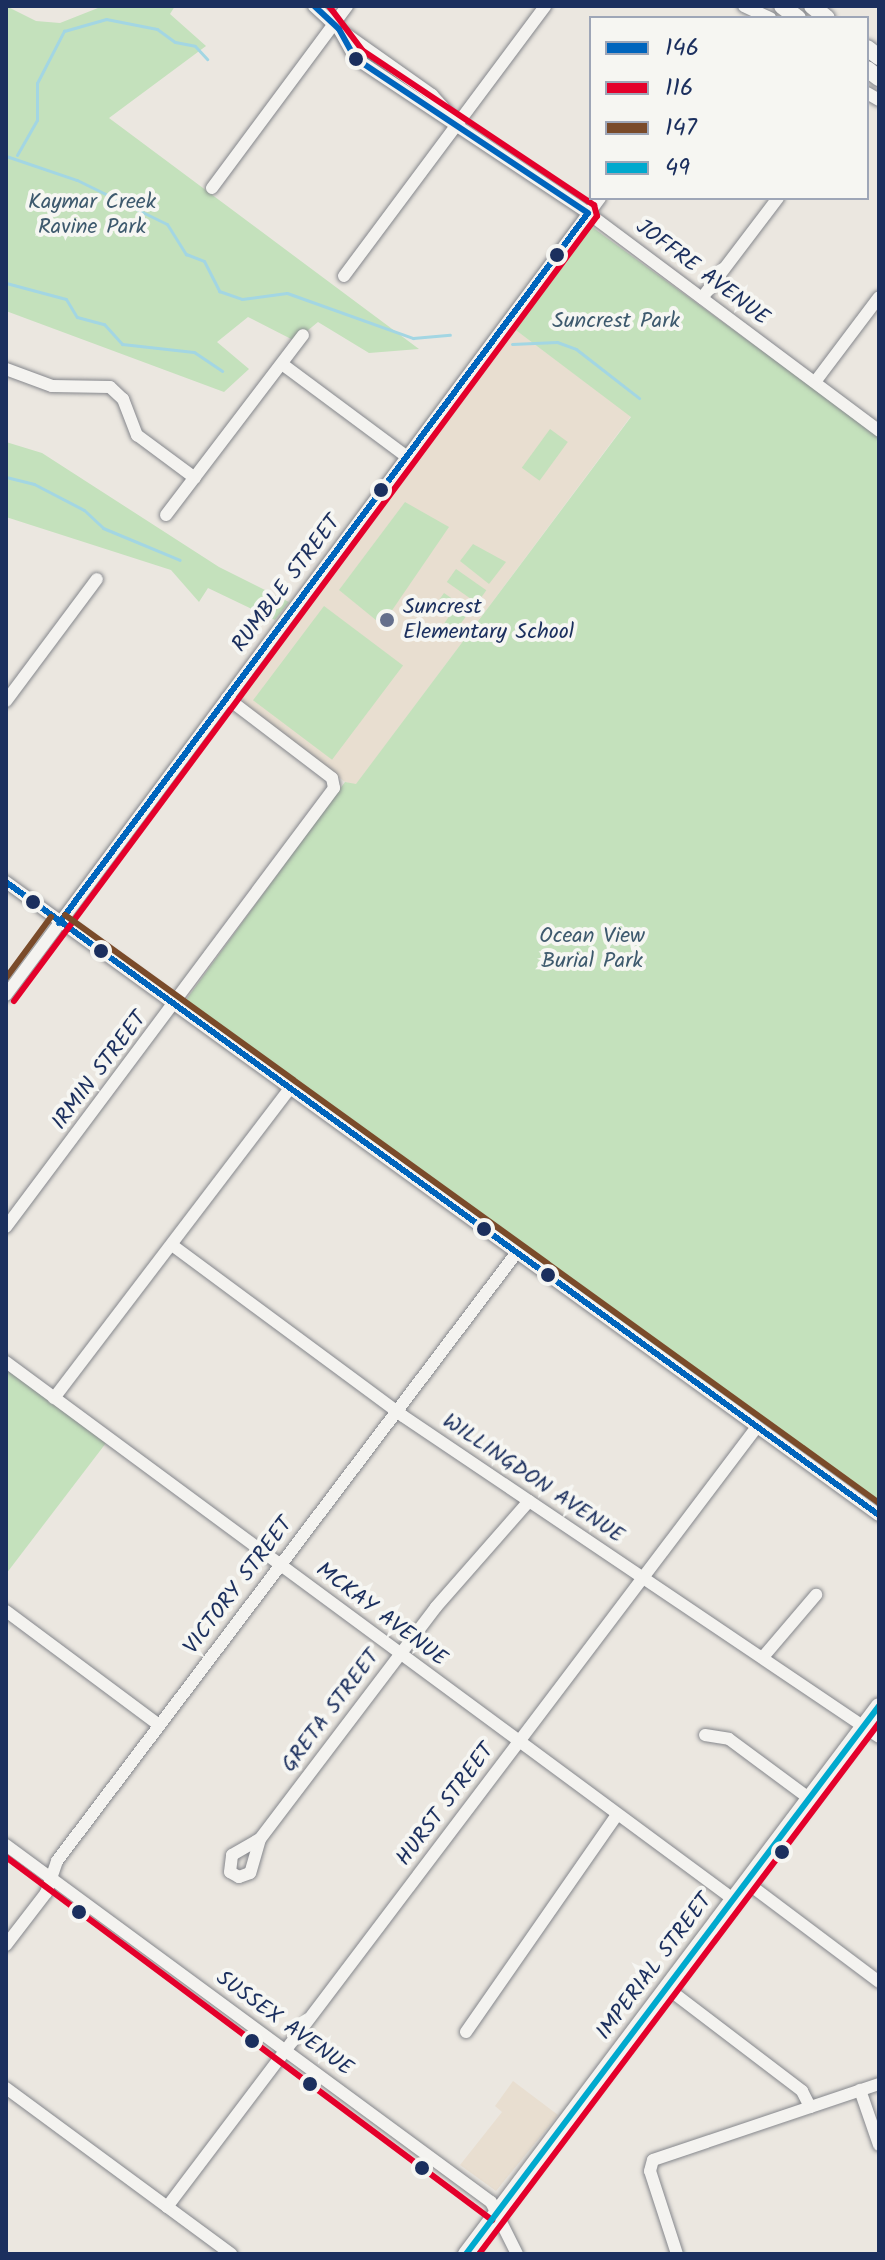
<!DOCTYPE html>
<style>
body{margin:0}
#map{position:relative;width:885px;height:2260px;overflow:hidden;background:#ebe7e0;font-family:Kalam,sans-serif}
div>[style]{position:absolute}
.built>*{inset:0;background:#e8ded0}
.green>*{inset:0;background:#c4e1bc;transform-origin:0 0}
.stream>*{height:3px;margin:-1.5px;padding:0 1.5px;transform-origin:1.5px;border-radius:1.5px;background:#a3d6e3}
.roads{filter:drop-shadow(0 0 2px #85878c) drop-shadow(0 0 2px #85878c)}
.minor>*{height:12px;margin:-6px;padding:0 6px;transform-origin:6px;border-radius:6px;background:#f4f3f0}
.major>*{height:16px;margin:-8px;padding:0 8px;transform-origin:8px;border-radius:8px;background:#f4f3f0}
.bus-1>*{height:6px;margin:-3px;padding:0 3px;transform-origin:3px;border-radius:3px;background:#0065bd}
.bus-2>*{height:6px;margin:-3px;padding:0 3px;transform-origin:3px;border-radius:3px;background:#e4002b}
.bus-3>*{height:6px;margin:-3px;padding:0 3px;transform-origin:3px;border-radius:3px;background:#7a4b2a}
.bus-4>*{height:6px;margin:-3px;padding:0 3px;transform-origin:3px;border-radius:3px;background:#00a9ce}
.dots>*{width:22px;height:22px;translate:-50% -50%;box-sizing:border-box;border:4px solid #f6f6f2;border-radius:50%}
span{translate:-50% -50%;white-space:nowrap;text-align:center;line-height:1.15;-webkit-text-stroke:8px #f6f6f2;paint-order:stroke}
.park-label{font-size:22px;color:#3e5a6e}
.street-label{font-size:22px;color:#1b2f5e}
.poi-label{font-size:22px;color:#1b2f5e}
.left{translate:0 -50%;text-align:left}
.frame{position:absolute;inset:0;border:8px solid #1b2f5e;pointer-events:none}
.legend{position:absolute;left:589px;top:16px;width:280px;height:184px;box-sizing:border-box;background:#f6f6f2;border:2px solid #9ea6b7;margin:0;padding:10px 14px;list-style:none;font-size:24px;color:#1b2f5e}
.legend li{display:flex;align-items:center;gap:16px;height:40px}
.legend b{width:40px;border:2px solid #9ea6b7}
</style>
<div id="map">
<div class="built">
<div style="clip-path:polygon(513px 328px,631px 416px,356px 785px,345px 782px,244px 703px,241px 694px)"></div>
<div style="clip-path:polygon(513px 2081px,558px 2115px,496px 2191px,460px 2165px,502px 2112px,495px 2106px)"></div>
</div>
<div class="green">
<div style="clip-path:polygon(6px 6px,36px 21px,60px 23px,103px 6px,175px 6px,170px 14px,206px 46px,109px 118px,419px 349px,369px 353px,318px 322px,295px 341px,248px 317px,217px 342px,249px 369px,224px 392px,6px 311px)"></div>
<div style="clip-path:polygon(592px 227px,879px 436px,879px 1503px,520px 1252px,185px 1001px,345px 782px,356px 784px,631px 417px,513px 328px)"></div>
<div style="left:550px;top:429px;width:22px;height:48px;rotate:36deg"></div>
<div style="clip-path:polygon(6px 442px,42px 453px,219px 567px,289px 602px,275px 620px,208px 588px,199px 602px,171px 570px,6px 517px)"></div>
<div style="clip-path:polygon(405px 502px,449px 527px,382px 625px,339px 590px)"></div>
<div style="clip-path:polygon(473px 544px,506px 562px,489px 584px,460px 561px)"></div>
<div style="left:456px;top:569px;width:37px;height:16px;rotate:35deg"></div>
<div style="clip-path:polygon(444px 593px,470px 611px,450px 638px,439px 631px,450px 615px,436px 604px)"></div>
<div style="left:324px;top:606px;width:99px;height:118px;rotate:37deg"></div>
<div style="clip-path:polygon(6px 1369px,106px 1443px,6px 1574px)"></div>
</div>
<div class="stream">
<div style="left:17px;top:155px;width:40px;rotate:-60.3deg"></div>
<div style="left:37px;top:120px;width:37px;rotate:-90deg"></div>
<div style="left:37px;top:83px;width:59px;rotate:-62.6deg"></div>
<div style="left:64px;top:31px;width:44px;rotate:-15.9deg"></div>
<div style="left:106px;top:19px;width:52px;rotate:11.1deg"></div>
<div style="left:157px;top:29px;width:22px;rotate:36deg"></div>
<div style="left:175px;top:42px;width:20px;rotate:11deg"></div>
<div style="left:195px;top:46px;width:18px;rotate:47deg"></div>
<div style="left:6px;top:156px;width:75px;rotate:18.7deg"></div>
<div style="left:77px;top:180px;width:100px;rotate:26.1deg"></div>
<div style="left:167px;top:224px;width:36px;rotate:58deg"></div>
<div style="left:186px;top:254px;width:19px;rotate:21deg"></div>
<div style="left:204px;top:261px;width:34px;rotate:63deg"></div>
<div style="left:219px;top:291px;width:24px;rotate:19deg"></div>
<div style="left:242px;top:299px;width:45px;rotate:-7.6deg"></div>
<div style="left:287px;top:293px;width:134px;rotate:19.7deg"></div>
<div style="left:413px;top:338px;width:37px;rotate:-5deg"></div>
<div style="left:6px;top:283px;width:62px;rotate:14.9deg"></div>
<div style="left:66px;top:299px;width:21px;rotate:59deg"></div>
<div style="left:77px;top:317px;width:28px;rotate:15deg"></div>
<div style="left:104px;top:324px;width:27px;rotate:48deg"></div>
<div style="left:122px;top:344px;width:72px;rotate:6.3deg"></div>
<div style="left:194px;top:352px;width:34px;rotate:34deg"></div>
<div style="left:512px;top:344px;width:45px;rotate:-2.5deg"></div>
<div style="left:557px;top:342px;width:20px;rotate:20deg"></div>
<div style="left:576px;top:349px;width:80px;rotate:37.9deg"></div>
<div style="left:6px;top:477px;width:29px;rotate:14deg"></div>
<div style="left:34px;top:484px;width:56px;rotate:27.5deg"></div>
<div style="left:84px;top:510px;width:26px;rotate:43deg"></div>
<div style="left:103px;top:528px;width:83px;rotate:22.6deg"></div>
</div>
<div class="roads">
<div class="minor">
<div style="left:314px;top:6px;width:34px;rotate:43deg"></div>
<div style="left:339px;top:29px;width:33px;rotate:61deg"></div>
<div style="left:355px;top:58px;width:280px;rotate:33.6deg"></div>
<div style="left:588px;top:213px;width:364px;rotate:36.8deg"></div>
<div style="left:744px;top:6px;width:29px;rotate:25deg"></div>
<div style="left:340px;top:30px;width:113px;rotate:35.2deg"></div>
<div style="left:432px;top:95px;width:39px;rotate:48deg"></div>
<div style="left:867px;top:93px;width:14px;rotate:30deg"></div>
<div style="left:212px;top:188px;width:227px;rotate:-53.4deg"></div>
<div style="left:344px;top:276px;width:337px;rotate:-53.3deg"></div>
<div style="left:702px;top:298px;width:126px;rotate:-52.8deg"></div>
<div style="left:282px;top:364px;width:156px;rotate:36.6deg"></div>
<div style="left:6px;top:369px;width:49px;rotate:20.3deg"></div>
<div style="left:52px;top:386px;width:58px;rotate:1deg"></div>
<div style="left:110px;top:387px;width:18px;rotate:43deg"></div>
<div style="left:123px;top:399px;width:39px;rotate:69deg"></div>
<div style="left:137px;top:435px;width:72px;rotate:36.6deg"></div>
<div style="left:815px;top:382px;width:106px;rotate:-53deg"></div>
<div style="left:166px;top:515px;width:226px;rotate:-52.7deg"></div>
<div style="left:6px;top:701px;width:152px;rotate:-53.3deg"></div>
<div style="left:6px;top:882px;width:1078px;rotate:35.95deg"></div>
<div style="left:6px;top:995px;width:994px;rotate:-53.3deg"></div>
<div style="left:6px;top:1227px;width:548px;rotate:-53.23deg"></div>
<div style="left:334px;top:788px;width:10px;rotate:-101deg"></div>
<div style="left:332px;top:778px;width:132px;rotate:-142.7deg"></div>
<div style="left:172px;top:1245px;width:287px;rotate:36.5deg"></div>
<div style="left:403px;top:1416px;width:574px;rotate:33.99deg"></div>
<div style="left:6px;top:1362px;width:904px;rotate:36.45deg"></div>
<div style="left:54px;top:1398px;width:388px;rotate:-52.7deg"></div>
<div style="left:6px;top:1611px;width:191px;rotate:36.7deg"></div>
<div style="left:763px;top:1657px;width:82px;rotate:-49.5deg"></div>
<div style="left:705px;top:1735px;width:24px;rotate:9deg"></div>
<div style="left:729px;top:1739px;width:101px;rotate:36.5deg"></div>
<div style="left:260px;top:1839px;width:35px;rotate:106deg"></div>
<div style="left:250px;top:1873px;width:12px;rotate:160deg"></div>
<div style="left:239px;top:1877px;width:10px;rotate:-151deg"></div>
<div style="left:230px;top:1872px;width:17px;rotate:-83deg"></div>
<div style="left:232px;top:1855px;width:32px;rotate:-30deg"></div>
<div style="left:260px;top:1839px;width:291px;rotate:-52.8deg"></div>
<div style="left:436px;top:1607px;width:141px;rotate:-48.7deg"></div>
<div style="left:6px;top:1845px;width:602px;rotate:36.36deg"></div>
<div style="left:491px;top:2202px;width:58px;rotate:63.4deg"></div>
<div style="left:746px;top:1882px;width:166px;rotate:36.9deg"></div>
<div style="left:6px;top:1945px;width:66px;rotate:-52.4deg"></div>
<div style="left:46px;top:1893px;width:34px;rotate:-71deg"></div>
<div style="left:57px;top:1861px;width:758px;rotate:-52.93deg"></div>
<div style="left:667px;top:1988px;width:170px;rotate:37.3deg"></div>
<div style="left:802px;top:2091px;width:18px;rotate:63deg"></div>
<div style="left:466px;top:2032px;width:264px;rotate:-55.2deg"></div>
<div style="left:6px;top:2088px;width:280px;rotate:36.4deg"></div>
<div style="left:860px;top:2090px;width:58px;rotate:70.9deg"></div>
<div style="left:167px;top:2207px;width:978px;rotate:-52.9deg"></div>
<div style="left:677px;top:2254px;width:87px;rotate:-108deg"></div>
<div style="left:650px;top:2171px;width:11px;rotate:-75deg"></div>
<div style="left:653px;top:2160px;width:238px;rotate:-18.6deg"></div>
</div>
<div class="major">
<div style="left:782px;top:6px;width:20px;rotate:37deg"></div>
<div style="left:812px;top:6px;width:19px;rotate:39deg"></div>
<div style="left:867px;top:48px;width:15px;rotate:37deg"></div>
<div style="left:867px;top:69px;width:15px;rotate:37deg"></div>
<div style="left:466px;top:2254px;width:686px;rotate:-53deg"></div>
</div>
</div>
<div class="bus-1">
<div style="left:6px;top:882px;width:1078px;rotate:35.95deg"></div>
<div style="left:59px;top:923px;width:885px;rotate:-53.31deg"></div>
<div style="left:588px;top:213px;width:280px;rotate:-146.4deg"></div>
<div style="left:355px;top:58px;width:33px;rotate:-119deg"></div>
<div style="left:339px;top:29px;width:34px;rotate:-137deg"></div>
</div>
<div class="bus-2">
<div style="left:14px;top:1001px;width:978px;rotate:-53.4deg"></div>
<div style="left:597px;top:216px;width:11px;rotate:-105deg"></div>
<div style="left:594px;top:205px;width:278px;rotate:-146.3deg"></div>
<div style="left:363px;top:51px;width:56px;rotate:-127.1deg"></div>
<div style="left:6px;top:1857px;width:607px;rotate:36.76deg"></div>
<div style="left:479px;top:2254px;width:665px;rotate:-53.01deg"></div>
</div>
<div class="bus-3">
<div style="left:65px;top:915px;width:1004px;rotate:35.84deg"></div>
<div style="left:6px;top:978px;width:76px;rotate:-53.6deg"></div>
</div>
<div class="bus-4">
<div style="left:466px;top:2254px;width:686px;rotate:-53deg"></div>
</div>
<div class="dots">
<div style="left:356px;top:59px;background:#1b2f5e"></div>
<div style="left:557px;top:255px;background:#1b2f5e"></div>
<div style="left:381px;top:490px;background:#1b2f5e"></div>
<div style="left:387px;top:620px;background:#646f8c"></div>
<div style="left:33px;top:902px;background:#1b2f5e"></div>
<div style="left:101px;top:951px;background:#1b2f5e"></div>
<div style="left:484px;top:1229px;background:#1b2f5e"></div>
<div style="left:548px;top:1275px;background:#1b2f5e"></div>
<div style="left:782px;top:1852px;background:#1b2f5e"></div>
<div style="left:79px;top:1912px;background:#1b2f5e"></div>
<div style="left:252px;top:2041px;background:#1b2f5e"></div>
<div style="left:310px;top:2084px;background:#1b2f5e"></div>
<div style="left:422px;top:2168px;background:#1b2f5e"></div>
</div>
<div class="park-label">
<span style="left:92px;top:215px">Kaymar Creek<br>Ravine Park</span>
<span style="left:616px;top:322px">Suncrest Park</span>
<span style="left:592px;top:949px">Ocean View<br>Burial Park</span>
</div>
<div class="street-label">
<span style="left:702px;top:273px;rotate:37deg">JOFFRE AVENUE</span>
<span style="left:287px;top:584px;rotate:-53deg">RUMBLE STREET</span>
<span style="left:100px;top:1071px;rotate:-53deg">IRMIN STREET</span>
<span style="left:533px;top:1479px;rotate:34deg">WILLINGDON AVENUE</span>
<span style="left:239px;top:1586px;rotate:-53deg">VICTORY STREET</span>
<span style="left:381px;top:1615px;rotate:37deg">MCKAY AVENUE</span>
<span style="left:331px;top:1711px;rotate:-53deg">GRETA STREET</span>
<span style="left:446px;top:1805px;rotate:-53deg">HURST STREET</span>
<span style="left:655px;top:1967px;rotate:-53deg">IMPERIAL STREET</span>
<span style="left:284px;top:2024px;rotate:36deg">SUSSEX AVENUE</span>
</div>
<div class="poi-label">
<span class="left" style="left:403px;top:620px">Suncrest<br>Elementary School</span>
</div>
<div class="frame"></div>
<ul class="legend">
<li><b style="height:10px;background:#0065bd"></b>146</li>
<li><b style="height:10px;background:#e4002b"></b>116</li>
<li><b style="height:10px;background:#7a4b2a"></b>147</li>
<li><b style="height:10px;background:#00a9ce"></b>49</li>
</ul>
</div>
